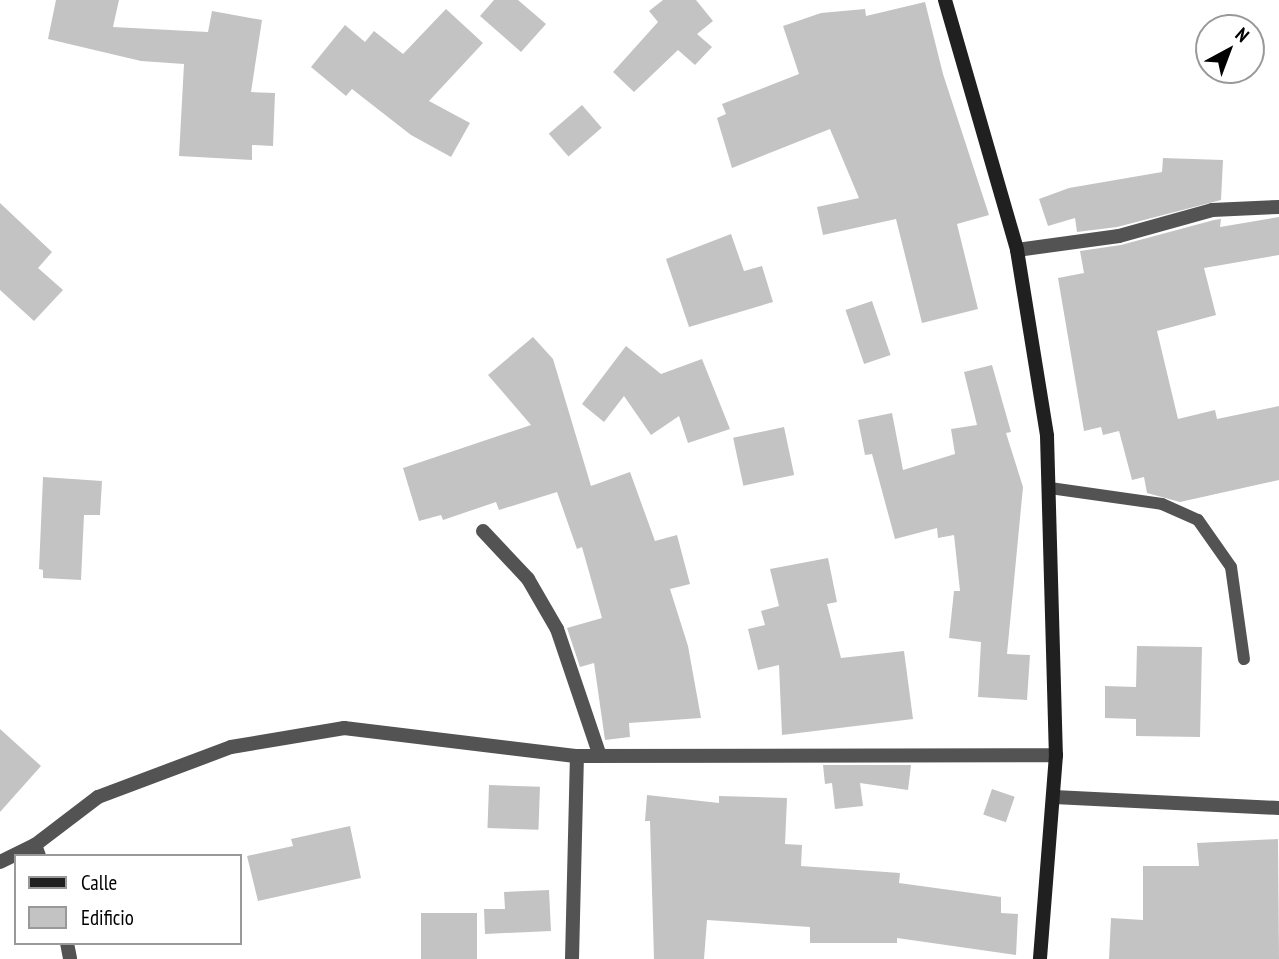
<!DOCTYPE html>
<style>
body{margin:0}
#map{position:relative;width:1279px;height:959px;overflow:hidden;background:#fff;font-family:"PT Sans Narrow",sans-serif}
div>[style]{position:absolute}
.building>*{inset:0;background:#c3c3c3;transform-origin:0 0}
.lane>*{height:12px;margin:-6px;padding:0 6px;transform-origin:6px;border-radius:6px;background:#535353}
.street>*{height:14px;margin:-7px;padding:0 7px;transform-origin:7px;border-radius:7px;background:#535353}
.secondary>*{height:14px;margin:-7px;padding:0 7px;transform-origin:7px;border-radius:7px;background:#202020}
span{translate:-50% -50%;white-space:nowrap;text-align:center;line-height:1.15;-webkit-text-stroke:5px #fff;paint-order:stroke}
.legend{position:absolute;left:14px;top:854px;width:228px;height:91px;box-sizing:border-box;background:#fff;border:2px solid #999;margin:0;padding:9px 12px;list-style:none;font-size:21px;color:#000}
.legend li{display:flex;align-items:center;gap:14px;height:35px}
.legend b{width:35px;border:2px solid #999}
.north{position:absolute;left:1195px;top:14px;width:70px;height:70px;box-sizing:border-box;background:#fff;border:2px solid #999;border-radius:50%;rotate:41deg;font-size:19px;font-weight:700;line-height:28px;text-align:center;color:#000}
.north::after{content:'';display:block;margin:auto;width:24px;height:32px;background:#000;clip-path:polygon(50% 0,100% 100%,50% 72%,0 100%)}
</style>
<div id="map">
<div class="building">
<div style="clip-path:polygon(56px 0,119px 0,113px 27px,208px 32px,212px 11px,262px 20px,251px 92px,275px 93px,273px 146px,252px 145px,252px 160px,179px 156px,184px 64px,141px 61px,48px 39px)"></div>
<div style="clip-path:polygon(494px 0,518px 0,546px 24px,521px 52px,480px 16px)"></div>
<div style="clip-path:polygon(663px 0,696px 0,713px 21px,697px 34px,712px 47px,695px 65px,678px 50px,634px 92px,613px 72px,658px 22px,649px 11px)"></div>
<div style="clip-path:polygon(925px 2px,943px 74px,989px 215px,957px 224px,978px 309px,922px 323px,896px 219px,823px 235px,817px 207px,859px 198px,830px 129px,732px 168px,717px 118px,726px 114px,722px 104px,799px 74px,783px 26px,821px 13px,865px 9px,866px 16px)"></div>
<div style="clip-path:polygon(446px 9px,483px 43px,429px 101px,470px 123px,451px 157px,411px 135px,352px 89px,346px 96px,311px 67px,345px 25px,365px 42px,374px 31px,403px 54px)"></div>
<div style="left:582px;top:105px;width:30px;height:44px;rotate:49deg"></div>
<div style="clip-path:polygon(1163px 158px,1223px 160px,1221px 200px,1117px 227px,1077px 232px,1075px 218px,1048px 226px,1039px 199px,1069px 188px,1162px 172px)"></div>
<div style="clip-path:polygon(0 203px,52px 252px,38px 268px,63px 290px,34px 321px,0 290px)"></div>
<div style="clip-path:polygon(1279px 217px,1279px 255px,1204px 268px,1216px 315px,1157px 331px,1178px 419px,1215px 410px,1217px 419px,1279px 406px,1279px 480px,1180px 502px,1147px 493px,1144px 477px,1132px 480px,1119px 431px,1103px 435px,1101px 427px,1084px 431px,1058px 278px,1084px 273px,1080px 251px,1121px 245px,1214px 220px,1221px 219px,1220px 227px)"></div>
<div style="clip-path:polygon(731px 234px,744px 271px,762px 266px,773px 302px,689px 327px,666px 259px)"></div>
<div style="left:872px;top:301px;width:57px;height:28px;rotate:71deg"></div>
<div style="clip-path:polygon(533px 337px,553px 359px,591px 486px,630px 472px,655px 541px,677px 535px,690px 584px,670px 589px,688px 646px,701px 718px,629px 723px,630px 737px,605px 740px,594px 663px,580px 667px,567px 628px,602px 618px,582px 547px,577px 549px,557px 492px,499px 510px,496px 502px,443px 520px,441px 515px,419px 521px,403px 468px,531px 425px,488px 375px)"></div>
<div style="clip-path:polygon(626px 346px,661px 374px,702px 359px,730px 429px,688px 443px,679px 416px,651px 435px,624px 396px,604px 422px,582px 404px)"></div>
<div style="clip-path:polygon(992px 365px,1011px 432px,1006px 433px,1023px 487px,1007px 654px,1030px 655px,1027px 700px,978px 697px,981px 642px,949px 638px,954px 591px,960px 591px,954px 535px,938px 538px,937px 528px,895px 539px,872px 454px,865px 455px,858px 420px,892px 413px,903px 470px,955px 454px,951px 429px,977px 425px,964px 372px)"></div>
<div style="left:784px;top:427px;width:49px;height:52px;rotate:78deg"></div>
<div style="clip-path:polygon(43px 477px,102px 481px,100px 515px,84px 515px,81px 580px,43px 578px,43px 570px,39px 569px)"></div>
<div style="clip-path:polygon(828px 558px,837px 602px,827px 604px,841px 658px,904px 651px,913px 719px,782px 735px,779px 665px,758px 670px,748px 629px,765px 625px,761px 611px,779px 606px,770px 569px)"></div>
<div style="clip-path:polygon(1137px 646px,1202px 647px,1200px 737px,1136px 736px,1136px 719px,1105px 718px,1105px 686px,1136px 687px)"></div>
<div style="clip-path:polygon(0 729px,41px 766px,0 812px)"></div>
<div style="clip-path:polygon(823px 765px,911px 765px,908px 790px,860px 783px,863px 806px,835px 809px,832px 783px,825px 784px)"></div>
<div style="left:489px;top:785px;width:51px;height:43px;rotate:2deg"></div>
<div style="left:992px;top:789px;width:24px;height:27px;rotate:19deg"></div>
<div style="clip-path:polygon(647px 795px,719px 803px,719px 796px,787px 798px,785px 844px,802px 845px,801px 866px,900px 873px,899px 883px,1001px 897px,1001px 913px,1018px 914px,1016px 955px,897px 938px,897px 943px,810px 943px,810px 927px,707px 920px,704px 959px,654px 959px,650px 821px,645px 821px)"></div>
<div style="clip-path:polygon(350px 826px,361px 878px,258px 901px,247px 856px,293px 846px,291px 839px)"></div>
<div style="clip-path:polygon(1278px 839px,1279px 959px,1109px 959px,1111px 918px,1143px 920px,1143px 866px,1199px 866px,1197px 843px)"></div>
<div style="clip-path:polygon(549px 890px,551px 931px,485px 934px,484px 909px,505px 909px,504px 892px)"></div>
<div style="left:421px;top:913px;width:56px;height:46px"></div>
</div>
<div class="lane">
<div style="left:1050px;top:488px;width:113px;rotate:8.1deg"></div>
<div style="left:1162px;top:504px;width:39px;rotate:24deg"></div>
<div style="left:1198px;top:520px;width:57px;rotate:54.9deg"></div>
<div style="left:1231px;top:567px;width:93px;rotate:82deg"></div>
</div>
<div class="street">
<div style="left:1017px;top:250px;width:103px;rotate:-7.8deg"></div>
<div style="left:1119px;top:236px;width:97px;rotate:-15.6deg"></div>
<div style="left:1212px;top:210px;width:67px;rotate:-2.6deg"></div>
<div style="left:483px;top:531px;width:66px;rotate:46.8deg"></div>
<div style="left:528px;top:579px;width:58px;rotate:59.9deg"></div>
<div style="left:557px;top:629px;width:134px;rotate:71.3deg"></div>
<div style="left:1054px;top:797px;width:225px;rotate:2.8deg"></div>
<div style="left:39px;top:856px;width:12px;rotate:-110deg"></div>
<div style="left:35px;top:845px;width:79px;rotate:-37.3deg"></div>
<div style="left:98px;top:797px;width:142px;rotate:-20.6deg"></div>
<div style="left:231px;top:747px;width:115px;rotate:-9.5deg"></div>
<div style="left:344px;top:728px;width:235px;rotate:6.9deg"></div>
<div style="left:577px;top:756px;width:479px;rotate:-0.1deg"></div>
<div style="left:0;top:862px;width:39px;rotate:-26deg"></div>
<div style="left:67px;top:943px;width:16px;rotate:79deg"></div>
<div style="left:572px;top:959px;width:203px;rotate:-88.6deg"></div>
</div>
<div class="secondary">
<div style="left:945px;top:0;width:260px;rotate:73.9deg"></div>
<div style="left:1017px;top:250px;width:188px;rotate:80.8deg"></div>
<div style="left:1047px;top:436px;width:319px;rotate:88.4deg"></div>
<div style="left:1056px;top:755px;width:205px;rotate:94.5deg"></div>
</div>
<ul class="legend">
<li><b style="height:9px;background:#202020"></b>Calle</li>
<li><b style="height:19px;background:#c3c3c3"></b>Edificio</li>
</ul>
<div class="north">N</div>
</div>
